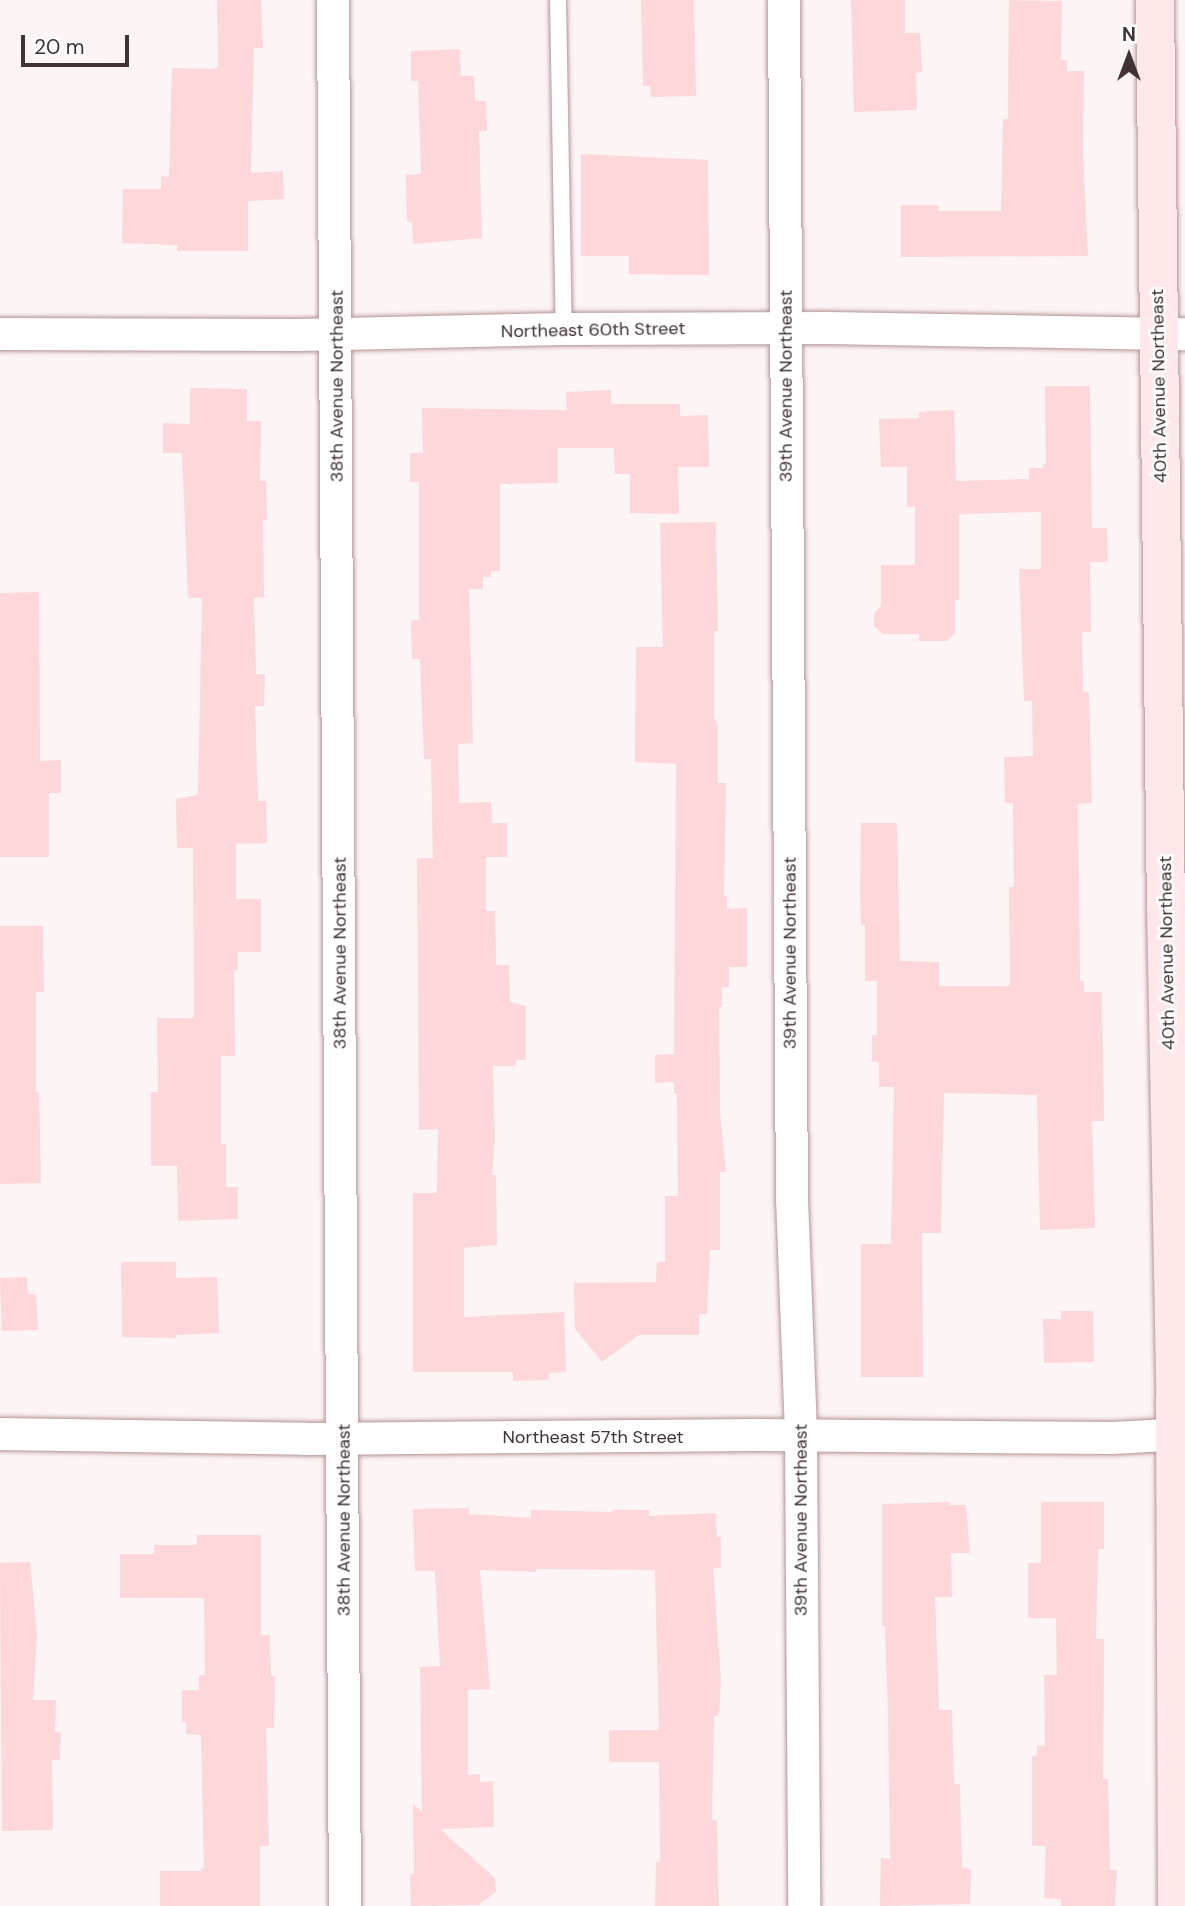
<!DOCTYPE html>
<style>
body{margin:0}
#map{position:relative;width:1185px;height:1906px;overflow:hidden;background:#fcf4f5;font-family:"DM Sans",sans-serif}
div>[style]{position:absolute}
.building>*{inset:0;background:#fdd7d9}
.roads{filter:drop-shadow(0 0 2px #b69395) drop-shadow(0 0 2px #b69395)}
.lane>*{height:16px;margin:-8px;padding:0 8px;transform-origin:8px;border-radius:8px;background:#fff}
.street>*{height:32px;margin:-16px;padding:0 16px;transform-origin:16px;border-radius:16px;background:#fff}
.secondary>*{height:38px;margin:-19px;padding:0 19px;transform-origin:19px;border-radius:19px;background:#fee8e9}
span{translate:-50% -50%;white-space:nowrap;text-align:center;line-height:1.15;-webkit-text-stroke:5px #fff;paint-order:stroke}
.street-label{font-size:18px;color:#413233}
.north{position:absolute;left:1094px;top:21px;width:70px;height:70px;-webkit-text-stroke:5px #fff;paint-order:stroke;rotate:0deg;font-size:19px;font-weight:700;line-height:28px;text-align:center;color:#413233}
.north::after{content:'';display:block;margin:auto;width:24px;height:32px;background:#413233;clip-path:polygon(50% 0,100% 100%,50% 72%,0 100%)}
.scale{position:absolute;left:21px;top:35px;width:108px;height:32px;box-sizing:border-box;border:4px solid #413233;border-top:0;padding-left:9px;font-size:21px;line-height:24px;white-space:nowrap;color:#413233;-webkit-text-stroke:5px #fff;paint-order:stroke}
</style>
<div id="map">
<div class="building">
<div style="clip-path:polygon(217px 0,261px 0,263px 48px,254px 48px,251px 173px,283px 171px,284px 199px,248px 201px,248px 251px,177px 251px,178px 245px,122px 243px,123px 189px,161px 189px,161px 176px,169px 177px,172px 68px,215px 69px,218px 66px)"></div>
<div style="clip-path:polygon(641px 0,694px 0,696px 96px,651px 97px,650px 86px,643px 86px)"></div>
<div style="clip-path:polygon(851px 0,905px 0,905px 33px,920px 33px,922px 72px,916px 73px,917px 110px,854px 112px)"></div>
<div style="clip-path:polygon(1009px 0,1062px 1px,1061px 60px,1067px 60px,1067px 71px,1084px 71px,1083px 151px,1088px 256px,901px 257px,901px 205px,938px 205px,938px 211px,1001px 211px,1003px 119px,1008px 119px)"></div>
<div style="clip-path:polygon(460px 49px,461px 76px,474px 76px,475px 101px,486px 101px,487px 131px,479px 131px,482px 238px,413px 244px,412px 222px,407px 222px,406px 175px,421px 174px,418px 81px,411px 81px,411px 51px)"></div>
<div style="clip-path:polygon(581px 154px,708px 160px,709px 275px,629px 274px,629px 256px,581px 256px)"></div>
<div style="clip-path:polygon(1045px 386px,1090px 386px,1092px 528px,1107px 528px,1108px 562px,1090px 562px,1091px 632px,1082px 632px,1083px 692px,1089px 692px,1092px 803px,1078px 804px,1080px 981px,1084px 981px,1084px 992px,1102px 992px,1104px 1121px,1092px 1121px,1095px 1228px,1040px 1230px,1037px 1095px,944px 1093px,941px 1233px,922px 1233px,923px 1377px,861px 1377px,861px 1244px,891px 1244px,894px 1087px,879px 1087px,879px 1062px,872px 1062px,872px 1035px,877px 1035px,877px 981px,865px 981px,865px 925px,861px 925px,860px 890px,861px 823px,897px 823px,900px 961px,939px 962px,939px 986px,1010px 986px,1009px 887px,1014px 887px,1013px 803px,1005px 803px,1004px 757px,1033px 756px,1032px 701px,1024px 701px,1019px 569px,1041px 569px,1041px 512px,959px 514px,959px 600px,955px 600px,955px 632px,948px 641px,919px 641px,919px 634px,883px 634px,874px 626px,874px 613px,881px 606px,881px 565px,915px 565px,915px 506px,907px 507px,907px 467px,881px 467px,879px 419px,919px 418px,919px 412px,954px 410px,956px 481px,1029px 479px,1029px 468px,1043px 468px,1043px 464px,1046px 464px)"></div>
<div style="clip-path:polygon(190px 388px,247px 389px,247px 421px,261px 421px,260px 481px,266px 481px,267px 520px,263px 520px,264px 597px,254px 598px,256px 674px,265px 674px,264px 706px,255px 706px,258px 801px,266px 801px,267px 843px,236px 844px,236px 899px,261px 899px,261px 952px,238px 952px,238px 970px,234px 970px,235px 1056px,221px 1056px,221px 1144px,226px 1144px,226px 1187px,238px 1187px,238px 1219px,178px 1221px,177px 1166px,151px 1166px,151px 1092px,158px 1092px,157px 1018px,194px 1018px,193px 848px,177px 848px,176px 799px,198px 795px,202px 598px,188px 598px,182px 453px,163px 453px,163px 423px,190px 424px)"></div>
<div style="clip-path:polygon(611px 390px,611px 404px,680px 404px,680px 416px,708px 415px,709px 467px,678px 467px,679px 514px,630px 513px,630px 474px,615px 474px,614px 448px,558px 448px,558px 483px,500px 484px,500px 571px,491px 571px,491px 577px,483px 577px,483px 589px,469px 589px,473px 743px,458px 744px,459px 803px,491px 802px,492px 823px,507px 823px,507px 857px,486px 857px,486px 911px,495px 911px,496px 965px,509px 965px,510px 1002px,526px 1006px,526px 1060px,516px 1060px,516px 1066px,493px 1066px,495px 1138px,492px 1175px,496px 1175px,497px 1245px,464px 1248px,464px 1317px,564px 1312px,566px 1372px,549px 1373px,549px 1380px,513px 1381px,513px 1372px,413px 1372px,413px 1193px,437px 1193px,438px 1129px,419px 1130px,417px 858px,433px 858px,431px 759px,424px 759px,420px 659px,412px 659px,411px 620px,419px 620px,419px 482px,410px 482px,410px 453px,423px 453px,422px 408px,567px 410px,566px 392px)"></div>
<div style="clip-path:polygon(716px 522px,718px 631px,714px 631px,714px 717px,718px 727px,718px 783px,726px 783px,724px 896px,727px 896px,727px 909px,747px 908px,747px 967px,729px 967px,729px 987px,722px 987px,722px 1007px,719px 1007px,720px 1113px,726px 1172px,720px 1172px,720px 1250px,710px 1250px,707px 1314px,699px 1314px,699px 1335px,639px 1335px,602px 1362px,575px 1329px,574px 1283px,656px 1282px,657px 1262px,665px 1262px,665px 1196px,678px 1196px,677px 1094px,674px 1094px,674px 1082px,655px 1083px,655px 1055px,674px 1054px,676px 764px,635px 762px,636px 647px,663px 647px,660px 523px)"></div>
<div style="clip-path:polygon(39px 592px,40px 761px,61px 760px,61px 793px,49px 793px,49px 857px,0 857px,0 593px)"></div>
<div style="clip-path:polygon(0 926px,43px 926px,44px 992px,36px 992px,36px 1092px,39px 1092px,41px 1183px,0 1184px)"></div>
<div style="clip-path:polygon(121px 1262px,176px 1262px,176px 1278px,217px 1277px,219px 1333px,176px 1335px,176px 1338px,122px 1337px)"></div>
<div style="clip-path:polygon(27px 1277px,28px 1294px,36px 1294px,38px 1330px,2px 1331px,0 1278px)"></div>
<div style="clip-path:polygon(1061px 1311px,1093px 1311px,1094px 1362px,1044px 1363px,1043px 1319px,1061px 1319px)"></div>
<div style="clip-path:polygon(950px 1502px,950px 1505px,966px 1505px,970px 1553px,951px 1553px,952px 1597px,935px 1597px,939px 1710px,952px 1710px,954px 1784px,960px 1784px,962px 1868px,971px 1869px,970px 1904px,880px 1906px,881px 1858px,890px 1859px,888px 1713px,885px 1626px,882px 1626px,882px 1504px)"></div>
<div style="clip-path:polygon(1041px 1502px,1104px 1502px,1104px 1549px,1098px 1549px,1096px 1639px,1104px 1639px,1103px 1779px,1108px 1779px,1110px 1870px,1117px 1870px,1115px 1906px,1061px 1906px,1061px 1899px,1044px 1898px,1046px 1846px,1032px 1846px,1032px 1756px,1037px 1756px,1037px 1746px,1045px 1746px,1044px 1675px,1057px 1675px,1056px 1618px,1028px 1618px,1028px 1563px,1041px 1563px)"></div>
<div style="clip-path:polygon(469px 1508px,469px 1514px,531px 1518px,531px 1510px,612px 1512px,612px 1510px,649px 1510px,649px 1516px,716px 1513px,717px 1537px,721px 1537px,721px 1568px,713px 1568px,721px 1681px,719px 1716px,714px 1716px,712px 1820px,717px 1820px,719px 1906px,655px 1906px,656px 1862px,660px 1862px,659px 1762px,609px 1762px,609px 1730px,659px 1730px,655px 1570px,536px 1569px,536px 1572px,480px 1570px,490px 1689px,468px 1690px,468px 1775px,480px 1774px,480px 1782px,493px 1781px,494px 1827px,440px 1829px,495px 1878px,496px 1892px,478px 1905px,411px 1906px,410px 1874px,414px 1874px,413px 1804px,422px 1812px,420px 1667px,440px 1666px,435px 1571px,415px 1571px,413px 1509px)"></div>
<div style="clip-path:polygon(197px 1535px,261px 1535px,261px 1635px,270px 1635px,271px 1676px,275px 1676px,274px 1728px,266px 1728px,269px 1846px,260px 1846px,260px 1906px,160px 1906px,160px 1871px,201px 1871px,201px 1868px,204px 1868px,201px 1735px,186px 1734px,186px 1722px,182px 1722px,182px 1690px,199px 1690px,199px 1675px,205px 1675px,204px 1598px,120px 1598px,120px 1554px,154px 1554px,154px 1545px,197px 1545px)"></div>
<div style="clip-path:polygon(30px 1562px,37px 1634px,33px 1700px,56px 1700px,55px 1732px,61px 1732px,60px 1760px,52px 1760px,53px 1830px,2px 1831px,0 1563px)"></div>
</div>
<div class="roads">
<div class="lane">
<div style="left:558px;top:0;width:329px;rotate:89deg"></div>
</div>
<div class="street">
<div style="left:333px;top:0;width:1906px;rotate:89.64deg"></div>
<div style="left:784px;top:0;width:1198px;rotate:89.62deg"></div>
<div style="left:792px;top:1198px;width:237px;rotate:87.8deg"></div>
<div style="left:801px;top:1435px;width:471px;rotate:89.6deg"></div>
<div style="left:0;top:334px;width:299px;rotate:0.2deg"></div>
<div style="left:299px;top:335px;width:265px;rotate:-1.3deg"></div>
<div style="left:564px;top:329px;width:262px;rotate:-0.2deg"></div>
<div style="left:826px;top:328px;width:359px;rotate:1deg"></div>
<div style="left:0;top:1434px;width:306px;rotate:0.9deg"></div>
<div style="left:306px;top:1439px;width:450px;rotate:-0.5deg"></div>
<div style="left:756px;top:1435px;width:357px;rotate:0.5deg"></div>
<div style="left:1113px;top:1438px;width:72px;rotate:-3.2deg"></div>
</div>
<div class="secondary">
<div style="left:1155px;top:0;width:907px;rotate:89.31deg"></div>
<div style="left:1166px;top:907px;width:491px;rotate:88.9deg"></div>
<div style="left:1175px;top:1398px;width:508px;rotate:89.77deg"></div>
</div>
</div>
<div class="street-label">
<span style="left:593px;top:330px;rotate:-1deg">Northeast 60th Street</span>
<span style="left:337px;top:386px;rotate:-90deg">38th Avenue Northeast</span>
<span style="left:786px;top:386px;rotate:-90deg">39th Avenue Northeast</span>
<span style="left:1159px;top:386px;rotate:-91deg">40th Avenue Northeast</span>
<span style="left:340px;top:953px;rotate:-90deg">38th Avenue Northeast</span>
<span style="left:790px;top:953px;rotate:-90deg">39th Avenue Northeast</span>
<span style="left:1167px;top:953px;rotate:-91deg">40th Avenue Northeast</span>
<span style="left:593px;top:1437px">Northeast 57th Street</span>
<span style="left:344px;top:1520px;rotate:-90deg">38th Avenue Northeast</span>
<span style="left:801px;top:1520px;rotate:-90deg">39th Avenue Northeast</span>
</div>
<div class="north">N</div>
<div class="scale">20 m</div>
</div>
